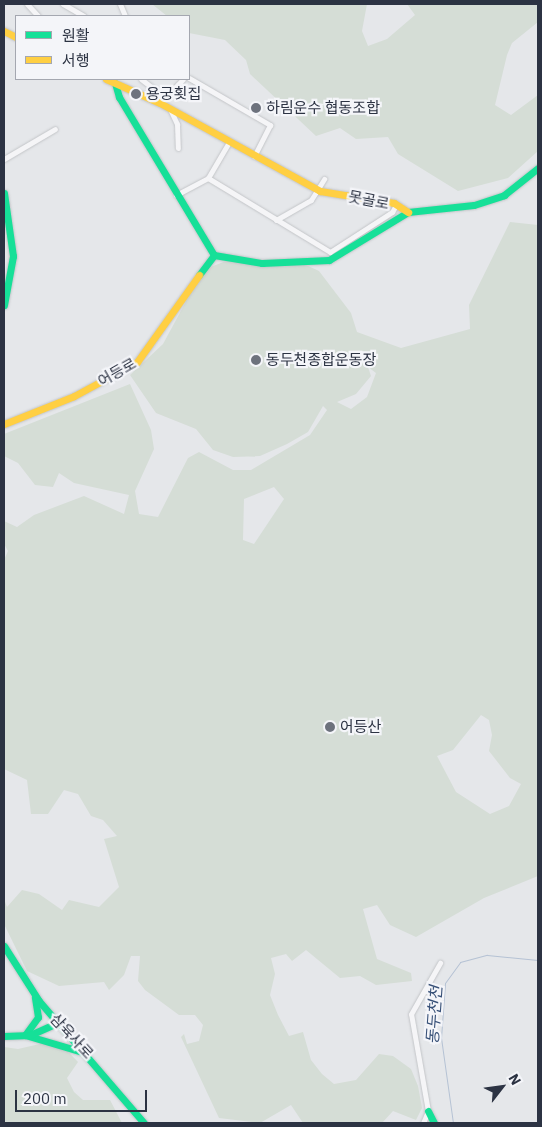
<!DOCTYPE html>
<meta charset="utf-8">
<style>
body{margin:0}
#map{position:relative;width:542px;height:1127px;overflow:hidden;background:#e5e7ea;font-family:"IBM Plex Sans","Noto Sans KR",sans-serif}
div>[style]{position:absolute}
.green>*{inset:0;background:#d5ddd6}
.stream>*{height:1px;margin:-0.5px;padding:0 0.5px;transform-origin:0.5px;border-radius:0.5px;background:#b5c2d4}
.roads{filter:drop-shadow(0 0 1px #c3c5c8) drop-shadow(0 0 1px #c3c5c8)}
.street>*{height:5px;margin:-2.5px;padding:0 2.5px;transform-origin:2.5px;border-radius:2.5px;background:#f5f5f7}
.fast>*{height:7px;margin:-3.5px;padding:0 3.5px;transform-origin:3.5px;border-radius:3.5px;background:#16e098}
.slow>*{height:7px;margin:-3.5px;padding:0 3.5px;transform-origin:3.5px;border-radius:3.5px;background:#ffcf43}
.dots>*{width:14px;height:14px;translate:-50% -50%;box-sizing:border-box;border:2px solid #f4f5f9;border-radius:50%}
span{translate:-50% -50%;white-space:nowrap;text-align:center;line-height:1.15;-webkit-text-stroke:4.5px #f4f5f9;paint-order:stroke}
.poi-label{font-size:15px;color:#2c3343}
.left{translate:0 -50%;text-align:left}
.street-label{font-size:15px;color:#2c3343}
.water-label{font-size:16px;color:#375077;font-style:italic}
.frame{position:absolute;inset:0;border:5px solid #2c3343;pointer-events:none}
.legend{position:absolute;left:15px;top:15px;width:175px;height:65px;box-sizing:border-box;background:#f4f5f9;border:1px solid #a4a7b0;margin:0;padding:6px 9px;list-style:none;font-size:15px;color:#2c3343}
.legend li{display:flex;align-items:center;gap:10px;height:25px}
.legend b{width:25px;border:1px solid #a4a7b0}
.north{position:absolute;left:477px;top:1062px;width:50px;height:50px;-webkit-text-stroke:4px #f4f5f9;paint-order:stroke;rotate:60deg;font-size:14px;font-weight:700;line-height:20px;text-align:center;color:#2c3343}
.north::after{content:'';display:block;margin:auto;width:18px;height:22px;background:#2c3343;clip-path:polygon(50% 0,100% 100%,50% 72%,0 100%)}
.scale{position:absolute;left:15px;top:1090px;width:132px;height:22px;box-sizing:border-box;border:2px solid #2c3343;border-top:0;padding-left:6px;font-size:15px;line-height:18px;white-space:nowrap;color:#2c3343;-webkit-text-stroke:4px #f4f5f9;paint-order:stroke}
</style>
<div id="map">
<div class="green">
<div style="clip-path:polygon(152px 4px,367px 4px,362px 31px,368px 46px,387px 39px,415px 15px,407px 4px,538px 4px,538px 22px,512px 43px,507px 55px,495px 105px,511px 115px,538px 95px,538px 151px,508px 178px,458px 191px,398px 154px,388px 137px,356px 139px,340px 128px,316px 136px,250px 74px,246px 60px,225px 40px,189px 33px,189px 16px,167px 16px)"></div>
<div style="clip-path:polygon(evenodd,510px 222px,538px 225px,538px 876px,484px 898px,416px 937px,390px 925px,377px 905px,363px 909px,377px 959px,411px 973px,412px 981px,376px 985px,360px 976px,340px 978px,306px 950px,292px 961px,286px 954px,271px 958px,275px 974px,270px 995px,278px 1015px,289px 1036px,303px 1032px,311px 1060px,322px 1074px,334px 1084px,356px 1080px,379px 1054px,393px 1056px,411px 1069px,418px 1086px,422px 1108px,416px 1120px,393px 1111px,382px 1123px,303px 1123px,291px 1105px,260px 1123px,219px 1118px,181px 1037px,184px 1034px,187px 1044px,199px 1041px,203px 1025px,195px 1015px,179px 1015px,145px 990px,138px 981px,140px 956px,131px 956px,124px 975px,109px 990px,104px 982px,59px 986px,27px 971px,4px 924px,4px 899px,7px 907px,22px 890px,39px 894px,62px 910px,69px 900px,99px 907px,119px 887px,104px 839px,117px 836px,103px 820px,91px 816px,78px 794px,64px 790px,48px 814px,31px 814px,27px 780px,4px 769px,4px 560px,8px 551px,4px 544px,4px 521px,17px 527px,34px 515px,84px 496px,124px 514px,129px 495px,74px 483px,59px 473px,53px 487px,35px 485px,18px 463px,4px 456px,4px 434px,130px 384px,151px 430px,154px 449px,135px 491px,139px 514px,158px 517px,188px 458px,199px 452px,233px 470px,251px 470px,310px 435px,327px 410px,323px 406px,308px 432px,287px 444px,260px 456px,233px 457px,213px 450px,196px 429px,156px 413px,130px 375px,163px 344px,203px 270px,226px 261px,265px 267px,304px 264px,319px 271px,351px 313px,357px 332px,401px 348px,470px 329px,469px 305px,510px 222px,368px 367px,376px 373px,367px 397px,351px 409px,337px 402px,356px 394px,371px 376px,368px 367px,510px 222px,274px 487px,284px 499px,254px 544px,243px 540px,244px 499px,274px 487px,510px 222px,481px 715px,489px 720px,492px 735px,489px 751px,510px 778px,521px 784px,509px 806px,490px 814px,456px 792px,437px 756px,453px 750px,481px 715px)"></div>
<div style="clip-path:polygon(57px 1040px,78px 1062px,67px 1078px,74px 1092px,83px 1100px,110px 1100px,122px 1123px,4px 1123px,4px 1047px,18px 1049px)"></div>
</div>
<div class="stream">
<div style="left:453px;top:1123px;width:86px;rotate:-98deg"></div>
<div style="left:441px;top:1038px;width:55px;rotate:-85.8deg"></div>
<div style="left:445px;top:983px;width:26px;rotate:-54deg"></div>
<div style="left:460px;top:962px;width:28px;rotate:-15deg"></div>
<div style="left:487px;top:955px;width:51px;rotate:5.6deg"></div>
</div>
<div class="roads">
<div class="street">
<div style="left:27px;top:4px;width:16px;rotate:47deg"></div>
<div style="left:63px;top:4px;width:24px;rotate:30deg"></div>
<div style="left:120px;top:4px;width:13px;rotate:67deg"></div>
<div style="left:189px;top:78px;width:94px;rotate:30.1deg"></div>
<div style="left:270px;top:125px;width:35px;rotate:117deg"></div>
<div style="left:141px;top:79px;width:18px;rotate:38deg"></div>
<div style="left:155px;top:90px;width:14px;rotate:69deg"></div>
<div style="left:160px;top:103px;width:33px;rotate:-46deg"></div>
<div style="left:170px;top:109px;width:17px;rotate:65deg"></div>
<div style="left:177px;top:124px;width:24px;rotate:88deg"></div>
<div style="left:4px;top:159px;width:59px;rotate:-30.5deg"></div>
<div style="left:208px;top:178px;width:143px;rotate:31.2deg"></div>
<div style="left:330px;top:252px;width:74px;rotate:-32.8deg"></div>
<div style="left:392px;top:212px;width:8px;rotate:-60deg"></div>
<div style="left:208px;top:178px;width:42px;rotate:-59.7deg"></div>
<div style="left:176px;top:195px;width:36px;rotate:-28deg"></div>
<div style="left:276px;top:220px;width:40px;rotate:-29.7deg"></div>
<div style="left:311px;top:200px;width:25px;rotate:-58deg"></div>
<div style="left:423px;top:1123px;width:13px;rotate:-67deg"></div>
<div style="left:428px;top:1111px;width:98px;rotate:-99.9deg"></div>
<div style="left:411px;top:1014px;width:59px;rotate:-60.4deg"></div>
</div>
<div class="fast">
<div style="left:115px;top:83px;width:15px;rotate:74deg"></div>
<div style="left:119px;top:97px;width:184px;rotate:59deg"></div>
<div style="left:4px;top:193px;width:64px;rotate:81.9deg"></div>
<div style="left:13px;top:256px;width:50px;rotate:100.4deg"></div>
<div style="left:199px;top:275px;width:25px;rotate:-53deg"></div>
<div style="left:214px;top:255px;width:49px;rotate:9.5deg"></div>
<div style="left:262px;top:263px;width:67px;rotate:-2.6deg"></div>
<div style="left:329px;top:260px;width:92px;rotate:-31.3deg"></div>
<div style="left:408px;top:212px;width:66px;rotate:-6.1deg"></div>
<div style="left:474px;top:205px;width:32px;rotate:-18deg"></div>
<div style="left:504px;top:195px;width:43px;rotate:-38.5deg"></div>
<div style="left:4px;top:946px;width:65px;rotate:57.5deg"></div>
<div style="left:39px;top:1001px;width:161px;rotate:49.3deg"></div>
<div style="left:25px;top:1035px;width:64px;rotate:16.4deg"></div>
<div style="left:25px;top:1035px;width:22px;rotate:-54deg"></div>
<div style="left:38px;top:1017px;width:20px;rotate:-99deg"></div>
<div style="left:4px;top:1036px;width:26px;rotate:-2deg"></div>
<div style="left:30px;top:1035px;width:32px;rotate:-24deg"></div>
<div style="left:428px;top:1111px;width:13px;rotate:63deg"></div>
</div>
<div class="slow">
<div style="left:4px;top:31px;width:13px;rotate:27deg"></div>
<div style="left:106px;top:79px;width:59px;rotate:24deg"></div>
<div style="left:160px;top:103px;width:183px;rotate:28.8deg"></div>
<div style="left:320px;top:191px;width:75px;rotate:9.2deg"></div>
<div style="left:394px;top:203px;width:17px;rotate:33deg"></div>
<div style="left:4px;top:424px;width:75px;rotate:-21.8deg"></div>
<div style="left:74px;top:396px;width:72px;rotate:-28.4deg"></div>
<div style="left:137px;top:362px;width:107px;rotate:-54.5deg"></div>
</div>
</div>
<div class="dots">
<div style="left:136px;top:94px;background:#6d727d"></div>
<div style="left:256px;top:108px;background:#6d727d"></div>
<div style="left:256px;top:360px;background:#6d727d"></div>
<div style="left:330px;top:727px;background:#6d727d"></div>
</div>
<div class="poi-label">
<span class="left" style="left:146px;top:94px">용궁횟집</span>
<span class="left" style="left:266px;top:108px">하림운수 협동조합</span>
<span class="left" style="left:266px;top:360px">동두천종합운동장</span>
<span class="left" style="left:340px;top:727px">어등산</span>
</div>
<div class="street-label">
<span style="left:369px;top:200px;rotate:11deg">못골로</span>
<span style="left:117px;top:372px;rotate:-30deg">어등로</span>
<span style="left:72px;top:1036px;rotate:47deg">삼육사로</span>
</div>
<div class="water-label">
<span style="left:434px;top:1015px;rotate:-86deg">동두천천</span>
</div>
<div class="frame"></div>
<ul class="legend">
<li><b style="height:6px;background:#16e098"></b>원활</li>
<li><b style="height:6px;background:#ffcf43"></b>서행</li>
</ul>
<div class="north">N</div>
<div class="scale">200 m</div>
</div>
